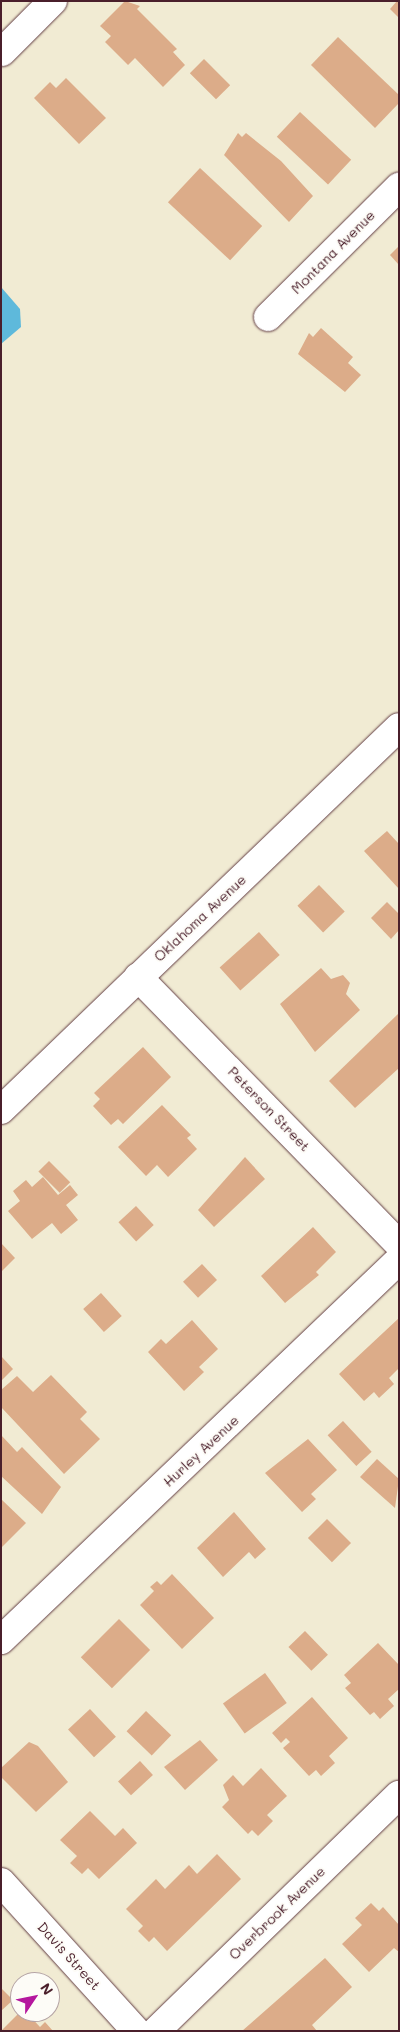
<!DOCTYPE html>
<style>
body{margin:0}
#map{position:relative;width:400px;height:2032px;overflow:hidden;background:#f1ebd3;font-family:Mali,sans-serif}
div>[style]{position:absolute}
.water>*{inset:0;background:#5eb9db}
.building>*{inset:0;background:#dcac89;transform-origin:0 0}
.roads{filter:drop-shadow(0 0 1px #633e44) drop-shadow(0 0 1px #633e44)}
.minor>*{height:28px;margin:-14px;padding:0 14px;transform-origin:14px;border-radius:14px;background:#fff}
span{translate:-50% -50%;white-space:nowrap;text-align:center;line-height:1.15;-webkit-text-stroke:4px #fdfcf7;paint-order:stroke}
.street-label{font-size:14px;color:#4a1f2b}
.frame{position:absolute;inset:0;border:2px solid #4a1f2b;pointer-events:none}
.north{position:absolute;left:10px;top:1972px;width:50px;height:50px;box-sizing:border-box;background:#fdfcf7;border:1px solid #b5a4a5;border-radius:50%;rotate:56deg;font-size:14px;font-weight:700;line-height:20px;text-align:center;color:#4a1f2b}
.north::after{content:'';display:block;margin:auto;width:18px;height:22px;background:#b5179e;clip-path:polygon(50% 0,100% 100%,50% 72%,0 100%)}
</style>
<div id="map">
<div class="water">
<div style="clip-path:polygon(1px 287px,20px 309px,21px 327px,1px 344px)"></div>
</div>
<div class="building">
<div style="clip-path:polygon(125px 1px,140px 6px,137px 9px,177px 49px,173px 52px,185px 65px,163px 87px,135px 58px,128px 65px,105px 42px,111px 36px,100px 26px)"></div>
<div style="clip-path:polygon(397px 1px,399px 1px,399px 18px,390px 9px)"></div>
<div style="clip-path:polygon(338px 37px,399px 95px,399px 103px,375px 128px,311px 65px)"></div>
<div style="left:204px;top:59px;width:37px;height:20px;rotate:45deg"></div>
<div style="clip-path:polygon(66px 78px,106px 118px,79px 144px,34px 98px,50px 82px,56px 88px)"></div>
<div style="left:300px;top:112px;width:70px;height:34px;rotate:43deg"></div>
<div style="clip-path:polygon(238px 133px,242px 137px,246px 133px,281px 161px,313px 196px,289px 222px,224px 155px)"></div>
<div style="left:200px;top:168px;width:85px;height:47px;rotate:43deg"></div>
<div style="clip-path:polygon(399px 246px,399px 265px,390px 255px)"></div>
<div style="clip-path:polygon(321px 328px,353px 357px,348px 363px,361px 375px,345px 392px,298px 354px,309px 333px,313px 337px)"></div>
<div style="clip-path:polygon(387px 831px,399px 844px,399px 889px,364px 851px)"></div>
<div style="left:319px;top:885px;width:37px;height:30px;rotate:46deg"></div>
<div style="clip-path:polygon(387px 902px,399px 914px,399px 930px,391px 939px,371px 918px)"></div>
<div style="left:259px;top:932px;width:31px;height:53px;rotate:48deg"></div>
<div style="clip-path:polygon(321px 968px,331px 979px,343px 975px,350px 983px,346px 994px,360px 1010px,315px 1052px,280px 1004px)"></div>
<div style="clip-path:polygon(399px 1013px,399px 1068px,355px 1108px,329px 1081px)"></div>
<div style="clip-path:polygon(143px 1047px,171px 1077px,123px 1124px,118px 1119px,111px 1125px,93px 1106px,100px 1099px,94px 1093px)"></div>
<div style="clip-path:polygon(162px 1105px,191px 1135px,187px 1138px,197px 1149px,168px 1177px,157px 1165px,146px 1176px,118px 1147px)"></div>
<div style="clip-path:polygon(245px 1157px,265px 1179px,214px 1227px,198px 1210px)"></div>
<div style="left:49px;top:1161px;width:30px;height:15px;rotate:45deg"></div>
<div style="clip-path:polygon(43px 1177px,58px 1195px,70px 1185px,78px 1195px,66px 1205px,78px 1220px,61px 1234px,52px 1223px,32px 1239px,8px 1211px,20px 1201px,13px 1191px,26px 1180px,32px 1187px)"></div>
<div style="left:136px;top:1206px;width:26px;height:24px;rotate:47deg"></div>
<div style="clip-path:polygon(313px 1227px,336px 1252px,316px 1272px,319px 1275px,285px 1303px,261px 1276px)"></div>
<div style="clip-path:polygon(1px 1243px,15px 1258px,1px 1272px)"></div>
<div style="left:202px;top:1264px;width:22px;height:26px;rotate:47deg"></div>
<div style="left:101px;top:1293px;width:31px;height:24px;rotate:48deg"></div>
<div style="clip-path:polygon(399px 1318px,399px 1368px,389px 1378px,394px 1384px,379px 1398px,374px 1392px,364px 1401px,339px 1374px)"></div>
<div style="clip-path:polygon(192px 1320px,218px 1349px,199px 1367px,204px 1372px,184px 1391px,148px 1352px,161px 1339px,166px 1344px)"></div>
<div style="clip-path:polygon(1px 1356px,13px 1369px,1px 1381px)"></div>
<div style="clip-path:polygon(51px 1375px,87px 1412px,80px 1419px,100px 1439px,64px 1474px,1px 1407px,1px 1390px,17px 1376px,33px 1392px)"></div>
<div style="left:343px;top:1421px;width:42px;height:21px;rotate:47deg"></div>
<div style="clip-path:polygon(1px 1435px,17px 1452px,22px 1447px,61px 1487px,42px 1514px,1px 1476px)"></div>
<div style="clip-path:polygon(308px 1439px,337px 1470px,311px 1494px,316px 1499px,302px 1512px,265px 1473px)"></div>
<div style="clip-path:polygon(377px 1459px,399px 1479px,395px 1508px,360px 1477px)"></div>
<div style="clip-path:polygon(1px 1499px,26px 1523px,1px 1548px)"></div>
<div style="clip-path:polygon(234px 1512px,266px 1549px,255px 1559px,249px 1552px,223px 1577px,197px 1548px)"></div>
<div style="left:327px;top:1519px;width:34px;height:27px;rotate:45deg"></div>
<div style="clip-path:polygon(172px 1574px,214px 1618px,182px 1649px,140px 1605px,154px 1591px,150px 1587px,157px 1581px,161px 1585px)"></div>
<div style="left:119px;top:1619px;width:44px;height:54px;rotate:45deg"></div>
<div style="left:305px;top:1631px;width:33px;height:23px;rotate:46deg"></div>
<div style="clip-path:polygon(378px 1643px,399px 1665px,399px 1689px,388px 1699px,394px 1706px,380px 1719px,374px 1712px,370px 1715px,345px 1688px,351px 1683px,344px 1675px)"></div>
<div style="left:265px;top:1673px;width:37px;height:52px;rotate:54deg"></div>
<div style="clip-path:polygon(312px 1697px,348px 1738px,329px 1756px,335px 1763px,321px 1776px,316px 1770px,309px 1776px,283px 1748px,290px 1742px,286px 1738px,281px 1743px,272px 1733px)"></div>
<div style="left:90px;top:1709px;width:38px;height:30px;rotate:47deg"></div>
<div style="left:146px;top:1711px;width:35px;height:28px;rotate:44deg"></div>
<div style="clip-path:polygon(200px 1740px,218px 1760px,185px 1790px,164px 1767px)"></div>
<div style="clip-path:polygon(29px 1742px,38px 1746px,68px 1782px,36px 1812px,1px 1777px,1px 1768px)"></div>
<div style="left:140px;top:1761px;width:19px;height:30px;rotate:47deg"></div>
<div style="clip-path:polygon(261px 1768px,287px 1796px,267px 1815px,273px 1821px,258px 1836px,252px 1830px,248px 1834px,222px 1807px,229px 1800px,223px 1785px,233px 1775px,243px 1786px)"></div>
<div style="clip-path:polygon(90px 1811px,115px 1836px,123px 1828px,137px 1843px,99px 1879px,88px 1868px,82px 1874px,70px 1863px,77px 1856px,60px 1840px)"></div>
<div style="clip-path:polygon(217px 1854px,241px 1879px,167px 1951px,154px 1937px,149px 1942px,138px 1931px,143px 1926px,126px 1909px,156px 1879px,165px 1889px,189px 1865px,197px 1874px)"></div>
<div style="clip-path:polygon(371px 1903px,379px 1911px,383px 1907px,399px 1925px,399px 1952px,394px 1948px,369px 1972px,342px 1944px,362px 1925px,355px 1918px)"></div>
<div style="clip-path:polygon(325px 1958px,352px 1987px,312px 2025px,317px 2031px,242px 2031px)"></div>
<div style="clip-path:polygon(1px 1988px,13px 2000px,1px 2011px)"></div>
<div style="clip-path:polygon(20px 2012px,26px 2012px,40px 2027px,45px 2022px,53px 2031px,1px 2031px)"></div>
</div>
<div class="roads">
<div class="minor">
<div style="left:2px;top:52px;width:72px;rotate:-45deg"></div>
<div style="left:268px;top:317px;width:185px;rotate:-44.8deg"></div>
<div style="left:138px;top:977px;width:373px;rotate:45.7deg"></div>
<div style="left:1px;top:1110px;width:552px;rotate:-43.9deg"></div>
<div style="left:1px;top:1640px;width:550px;rotate:-43.67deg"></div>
<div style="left:1px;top:1882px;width:201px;rotate:47.8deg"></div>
<div style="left:156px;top:2031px;width:339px;rotate:-44.2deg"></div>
</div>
</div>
<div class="street-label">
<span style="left:333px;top:252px;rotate:-45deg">Montana Avenue</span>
<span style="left:200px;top:918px;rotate:-43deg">Oklahoma Avenue</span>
<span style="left:269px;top:1109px;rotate:46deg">Peterson Street</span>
<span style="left:201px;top:1451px;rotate:-43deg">Hurley Avenue</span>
<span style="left:277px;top:1913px;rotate:-44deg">Overbrook Avenue</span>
<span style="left:69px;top:1956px;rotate:48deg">Davis Street</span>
</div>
<div class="frame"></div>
<div class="north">N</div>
</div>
